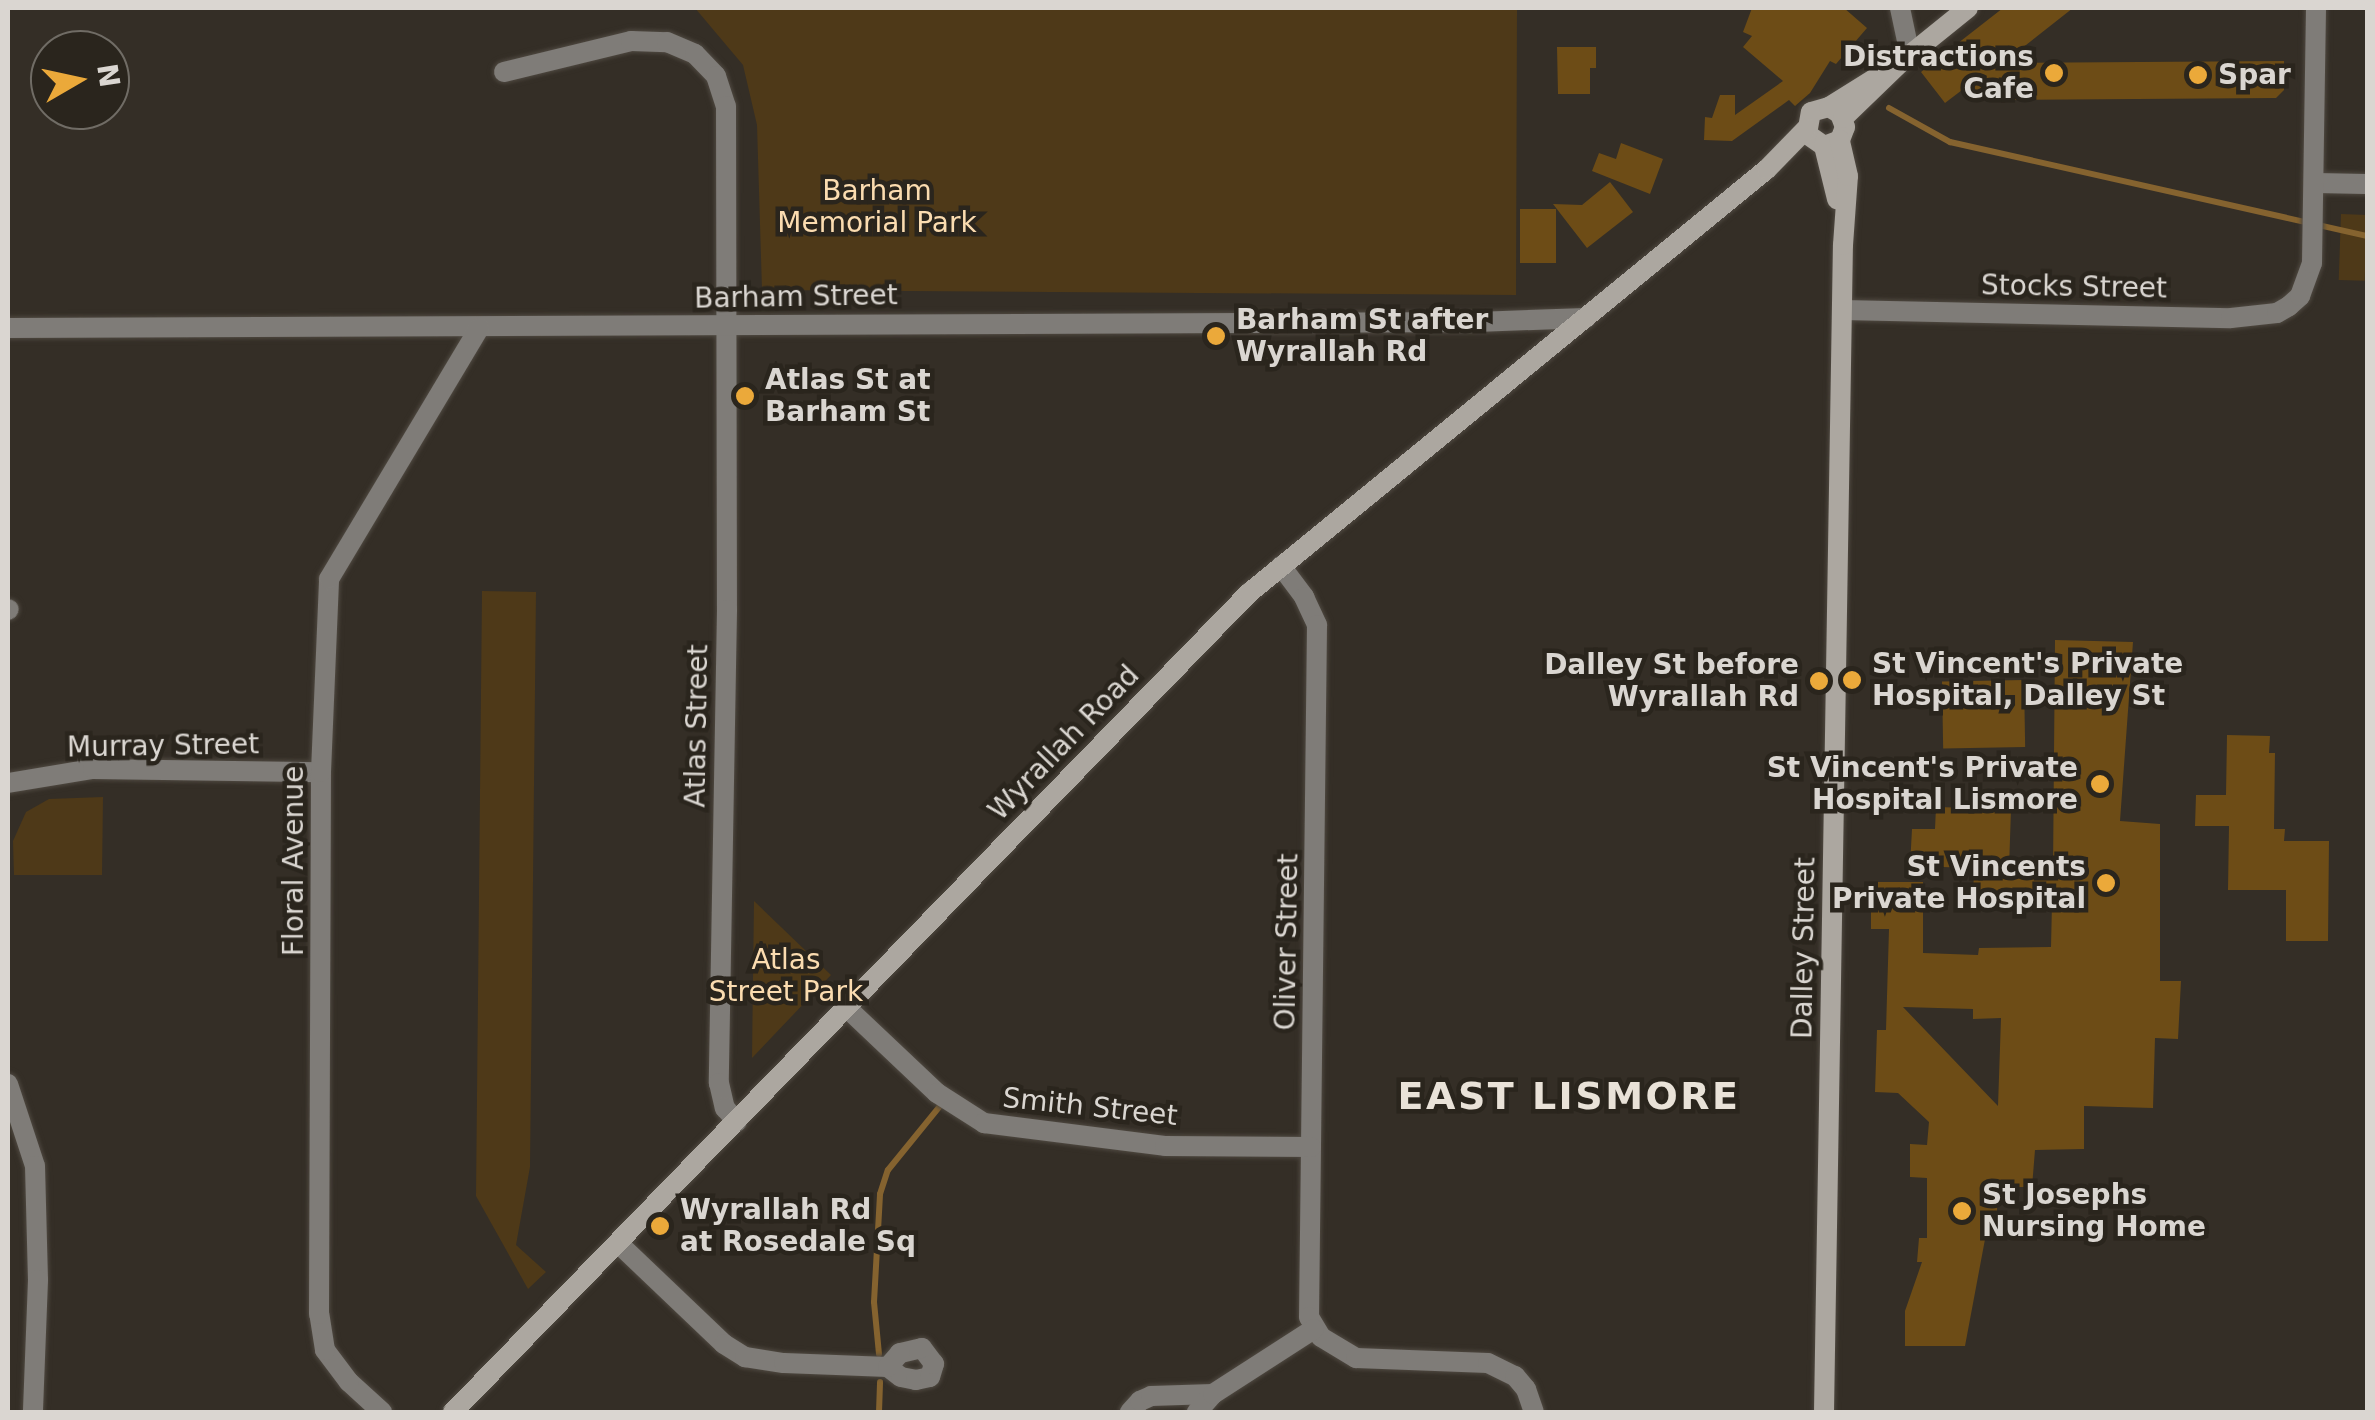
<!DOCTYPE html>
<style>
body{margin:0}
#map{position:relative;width:2375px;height:1420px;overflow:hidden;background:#342e26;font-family:"DejaVu Sans",sans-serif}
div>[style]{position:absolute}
.green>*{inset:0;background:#4e3918;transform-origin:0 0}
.stream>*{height:6px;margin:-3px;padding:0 3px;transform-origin:3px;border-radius:3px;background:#85632f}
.building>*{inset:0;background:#6d4c16;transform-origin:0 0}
.roads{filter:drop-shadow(0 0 2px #4f4941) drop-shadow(0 0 2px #4f4941)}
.street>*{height:20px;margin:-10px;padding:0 10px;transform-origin:10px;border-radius:10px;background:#7f7c78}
.secondary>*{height:20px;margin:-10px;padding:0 10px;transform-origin:10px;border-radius:10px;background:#aca7a0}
.dots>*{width:28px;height:28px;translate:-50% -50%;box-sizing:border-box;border:5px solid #2a251d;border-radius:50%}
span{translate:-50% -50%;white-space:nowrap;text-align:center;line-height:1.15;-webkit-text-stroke:9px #2a251d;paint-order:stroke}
.poi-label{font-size:28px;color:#dad6d1;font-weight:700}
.right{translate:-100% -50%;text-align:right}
.left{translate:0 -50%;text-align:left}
.park-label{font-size:28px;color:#fbdcb0}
.street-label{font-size:28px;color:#dad6d1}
.district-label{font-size:38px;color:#e9e2d8;font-weight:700;letter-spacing:2.5px}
.frame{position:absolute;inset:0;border:10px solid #dad6d1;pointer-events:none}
.north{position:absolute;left:30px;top:30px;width:100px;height:100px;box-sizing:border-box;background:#2a251d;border:2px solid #706c65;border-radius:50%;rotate:81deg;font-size:28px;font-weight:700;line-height:40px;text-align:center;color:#dad6d1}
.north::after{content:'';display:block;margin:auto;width:35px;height:45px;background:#eba93a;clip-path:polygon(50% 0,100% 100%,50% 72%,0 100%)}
</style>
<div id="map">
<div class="green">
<div style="clip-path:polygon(695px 8px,1517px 8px,1516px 295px,762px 290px,757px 125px,743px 65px)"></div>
<div style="left:2341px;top:214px;width:26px;height:66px;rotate:2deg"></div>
<div style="clip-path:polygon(482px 591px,536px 592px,530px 1167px,516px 1245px,546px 1272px,528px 1289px,476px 1196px)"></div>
<div style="clip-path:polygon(103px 797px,102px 875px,14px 875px,13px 841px,26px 812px,49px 799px)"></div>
<div style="clip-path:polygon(754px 901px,831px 975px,752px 1058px)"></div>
</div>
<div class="stream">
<div style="left:1889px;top:108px;width:70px;rotate:29.1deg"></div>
<div style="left:1950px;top:142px;width:428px;rotate:12.7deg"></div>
<div style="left:879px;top:1354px;width:52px;rotate:-95.5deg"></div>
<div style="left:874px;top:1302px;width:108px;rotate:-86.8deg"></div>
<div style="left:880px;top:1194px;width:25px;rotate:-72deg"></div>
<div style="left:888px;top:1170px;width:82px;rotate:-50.9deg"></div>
<div style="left:879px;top:1412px;width:30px;rotate:-88deg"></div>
</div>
<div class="building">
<div style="clip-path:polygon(1752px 8px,1844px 8px,1867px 28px,1836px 64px,1830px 61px,1810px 93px,1795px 106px,1789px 100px,1732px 141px,1704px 140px,1705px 117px,1712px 118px,1720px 95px,1735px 95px,1735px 115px,1783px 81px,1743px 47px,1752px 36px,1743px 32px)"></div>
<div style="clip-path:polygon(2003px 8px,2073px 8px,2003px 63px,2284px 61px,2284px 90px,2276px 98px,1998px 100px,1998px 79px,1974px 97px,1966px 87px,1945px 103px,1921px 72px)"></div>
<div style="clip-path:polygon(1557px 47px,1596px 47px,1596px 68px,1590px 68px,1590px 94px,1558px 94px)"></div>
<div style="clip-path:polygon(1621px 143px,1663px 159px,1650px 194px,1592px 171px,1599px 153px,1616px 159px)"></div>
<div style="clip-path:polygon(1610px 182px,1633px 212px,1587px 248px,1553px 204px,1582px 205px)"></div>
<div style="left:1520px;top:209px;width:36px;height:54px"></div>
<div style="clip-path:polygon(evenodd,2055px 640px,2133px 642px,2120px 821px,2160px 824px,2160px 981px,2181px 981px,2178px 1039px,2155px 1038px,2153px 1108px,2084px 1106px,2084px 1149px,2035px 1150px,2032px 1187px,1998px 1187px,1996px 1234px,1986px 1234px,1965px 1346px,1905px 1346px,1905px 1311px,1922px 1262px,1917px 1262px,1919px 1238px,1927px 1238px,1927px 1178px,1910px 1177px,1910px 1144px,1927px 1145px,1929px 1122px,1898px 1093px,1875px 1092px,1877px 1030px,1886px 1030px,1889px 929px,1871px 929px,1871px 882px,1923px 882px,1923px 953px,1978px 955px,1979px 948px,2051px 947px,2052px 903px,1973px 900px,1974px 868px,1910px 866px,1912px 829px,1935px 829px,1936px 807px,2011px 809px,2009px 869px,2053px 870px,2055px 640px,1903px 1007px,1973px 1009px,1973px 1019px,2001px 1018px,1998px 1106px,1903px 1007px)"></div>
<div style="left:2024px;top:680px;width:67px;height:82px;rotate:89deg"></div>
<div style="clip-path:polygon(2227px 735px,2270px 736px,2269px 753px,2275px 753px,2274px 829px,2285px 829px,2284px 841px,2329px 841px,2328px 941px,2286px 941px,2286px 890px,2228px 890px,2229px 826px,2195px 826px,2196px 795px,2226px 795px)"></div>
</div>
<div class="roads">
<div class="street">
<div style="left:1900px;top:8px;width:48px;rotate:78deg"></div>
<div style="left:504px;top:72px;width:131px;rotate:-13.7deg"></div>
<div style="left:631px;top:41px;width:36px;rotate:2deg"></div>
<div style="left:667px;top:42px;width:30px;rotate:23deg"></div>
<div style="left:695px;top:54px;width:30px;rotate:46deg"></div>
<div style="left:716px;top:76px;width:32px;rotate:72deg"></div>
<div style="left:726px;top:106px;width:504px;rotate:89.89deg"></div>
<div style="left:727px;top:610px;width:473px;rotate:91deg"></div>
<div style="left:719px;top:1083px;width:26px;rotate:77deg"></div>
<div style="left:725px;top:1108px;width:18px;rotate:49deg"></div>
<div style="left:2314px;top:183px;width:54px;rotate:1.1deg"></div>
<div style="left:1842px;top:310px;width:389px;rotate:1.2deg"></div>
<div style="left:2231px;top:318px;width:46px;rotate:-6.2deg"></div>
<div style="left:2277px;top:313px;width:14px;rotate:-30deg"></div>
<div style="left:2289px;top:306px;width:15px;rotate:-42deg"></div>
<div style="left:2300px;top:296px;width:35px;rotate:-70deg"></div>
<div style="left:2312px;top:263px;width:255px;rotate:-89.1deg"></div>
<div style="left:8px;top:328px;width:1468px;rotate:-0.23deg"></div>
<div style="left:1476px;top:322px;width:110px;rotate:-2.1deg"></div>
<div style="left:1281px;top:566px;width:39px;rotate:53deg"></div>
<div style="left:1304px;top:597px;width:31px;rotate:65deg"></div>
<div style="left:1317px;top:625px;width:692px;rotate:90.66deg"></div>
<div style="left:1309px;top:1317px;width:23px;rotate:59deg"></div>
<div style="left:1321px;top:1337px;width:41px;rotate:31deg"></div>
<div style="left:1356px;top:1358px;width:132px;rotate:2.2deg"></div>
<div style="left:1488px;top:1363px;width:30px;rotate:26deg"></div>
<div style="left:1515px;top:1376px;width:17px;rotate:50deg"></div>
<div style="left:1526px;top:1389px;width:24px;rotate:71deg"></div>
<div style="left:8px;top:610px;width:1px;rotate:-45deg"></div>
<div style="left:8px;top:783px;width:86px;rotate:-9.4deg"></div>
<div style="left:93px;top:769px;width:228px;rotate:0.8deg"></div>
<div style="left:846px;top:1007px;width:125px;rotate:43.4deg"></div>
<div style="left:937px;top:1093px;width:56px;rotate:32.6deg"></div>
<div style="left:984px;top:1123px;width:182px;rotate:7.2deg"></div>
<div style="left:1165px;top:1146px;width:146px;rotate:0.4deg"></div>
<div style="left:8px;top:1084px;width:86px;rotate:71.8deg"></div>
<div style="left:35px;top:1166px;width:114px;rotate:88.5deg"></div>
<div style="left:38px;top:1280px;width:132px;rotate:92.2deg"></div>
<div style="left:618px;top:1243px;width:146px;rotate:43.6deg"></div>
<div style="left:724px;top:1344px;width:25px;rotate:32deg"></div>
<div style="left:745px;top:1357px;width:39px;rotate:9deg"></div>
<div style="left:784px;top:1363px;width:104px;rotate:2.2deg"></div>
<div style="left:888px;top:1367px;width:16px;rotate:38deg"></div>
<div style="left:901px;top:1377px;width:15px;rotate:11deg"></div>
<div style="left:916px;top:1380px;width:14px;rotate:-12deg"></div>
<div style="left:930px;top:1377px;width:14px;rotate:-73deg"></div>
<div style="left:934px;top:1364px;width:20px;rotate:-127deg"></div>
<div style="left:922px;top:1348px;width:23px;rotate:167deg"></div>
<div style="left:900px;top:1353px;width:18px;rotate:131deg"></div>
<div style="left:382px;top:1412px;width:45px;rotate:-137.7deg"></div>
<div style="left:349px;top:1382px;width:40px;rotate:-127deg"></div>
<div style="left:325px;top:1350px;width:36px;rotate:-99deg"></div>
<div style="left:319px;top:1314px;width:542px;rotate:-89.79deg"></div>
<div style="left:321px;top:772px;width:193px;rotate:-87.6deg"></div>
<div style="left:329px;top:579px;width:292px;rotate:-59.1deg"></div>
<div style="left:1130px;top:1412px;width:15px;rotate:-48deg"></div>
<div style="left:1140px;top:1401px;width:12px;rotate:-24deg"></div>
<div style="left:1151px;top:1396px;width:62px;rotate:-1.8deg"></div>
<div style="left:1197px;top:1412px;width:24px;rotate:-48deg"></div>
<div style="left:1213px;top:1394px;width:120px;rotate:-32.8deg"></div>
</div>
<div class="secondary">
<div style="left:1829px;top:107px;width:13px;rotate:32deg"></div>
<div style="left:1840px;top:114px;width:14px;rotate:69deg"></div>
<div style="left:1845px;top:127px;width:14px;rotate:111deg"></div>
<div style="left:1840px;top:140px;width:17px;rotate:159deg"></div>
<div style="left:1824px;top:146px;width:21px;rotate:-145deg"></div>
<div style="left:1807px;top:134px;width:22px;rotate:-80deg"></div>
<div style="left:1811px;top:112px;width:19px;rotate:-16deg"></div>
<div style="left:1829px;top:107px;width:85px;rotate:-32deg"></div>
<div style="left:1843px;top:118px;width:81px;rotate:-44deg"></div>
<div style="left:1901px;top:62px;width:86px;rotate:-38.9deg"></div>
<div style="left:1824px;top:146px;width:55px;rotate:76.2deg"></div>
<div style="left:453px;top:1412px;width:1142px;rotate:-45.82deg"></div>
<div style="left:1249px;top:593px;width:669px;rotate:-39.3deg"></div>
<div style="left:1767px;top:169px;width:56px;rotate:-45.7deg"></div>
<div style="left:1824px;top:1412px;width:1167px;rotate:-89.07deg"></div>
<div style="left:1843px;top:245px;width:69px;rotate:-85.9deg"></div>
<div style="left:1848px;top:176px;width:37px;rotate:-103deg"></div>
</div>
</div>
<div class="dots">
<div style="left:2054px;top:73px;background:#eba93a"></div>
<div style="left:2198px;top:75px;background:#eba93a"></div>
<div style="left:1216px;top:336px;background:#eba93a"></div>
<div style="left:745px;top:396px;background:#eba93a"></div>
<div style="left:1852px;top:680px;background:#eba93a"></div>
<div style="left:1819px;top:681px;background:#eba93a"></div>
<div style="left:2100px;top:784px;background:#eba93a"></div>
<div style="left:2106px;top:883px;background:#eba93a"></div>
<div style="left:1962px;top:1211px;background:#eba93a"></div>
<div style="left:660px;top:1226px;background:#eba93a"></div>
</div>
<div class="poi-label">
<span class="right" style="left:2034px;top:73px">Distractions<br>Cafe</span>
<span class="left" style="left:2218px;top:75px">Spar</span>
<span class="left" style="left:1236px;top:336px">Barham St after<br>Wyrallah Rd</span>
<span class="left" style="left:765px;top:396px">Atlas St at<br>Barham St</span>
<span class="left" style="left:1872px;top:680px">St Vincent's Private<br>Hospital, Dalley St</span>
<span class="right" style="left:1799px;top:681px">Dalley St before<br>Wyrallah Rd</span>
<span class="right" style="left:2078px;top:784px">St Vincent's Private<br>Hospital Lismore</span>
<span class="right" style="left:2086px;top:883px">St Vincents<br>Private Hospital</span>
<span class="left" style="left:1982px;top:1211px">St Josephs<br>Nursing Home</span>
<span class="left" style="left:680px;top:1226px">Wyrallah Rd<br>at Rosedale Sq</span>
</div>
<div class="park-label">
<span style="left:877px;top:207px">Barham<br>Memorial Park</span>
<span style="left:786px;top:976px">Atlas<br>Street Park</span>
</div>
<div class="street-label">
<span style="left:2074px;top:287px;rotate:1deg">Stocks Street</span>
<span style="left:796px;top:297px;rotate:-1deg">Barham Street</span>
<span style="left:697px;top:726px;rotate:-89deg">Atlas Street</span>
<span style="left:1064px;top:743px;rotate:-46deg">Wyrallah Road</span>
<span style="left:163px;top:746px;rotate:-1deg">Murray Street</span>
<span style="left:294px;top:861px;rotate:-90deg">Floral Avenue</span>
<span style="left:1287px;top:942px;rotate:-89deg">Oliver Street</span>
<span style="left:1804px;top:948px;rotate:-89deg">Dalley Street</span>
<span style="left:1090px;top:1107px;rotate:6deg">Smith Street</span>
</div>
<div class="district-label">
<span style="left:1569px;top:1097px">EAST LISMORE</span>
</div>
<div class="frame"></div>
<div class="north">N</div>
</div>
